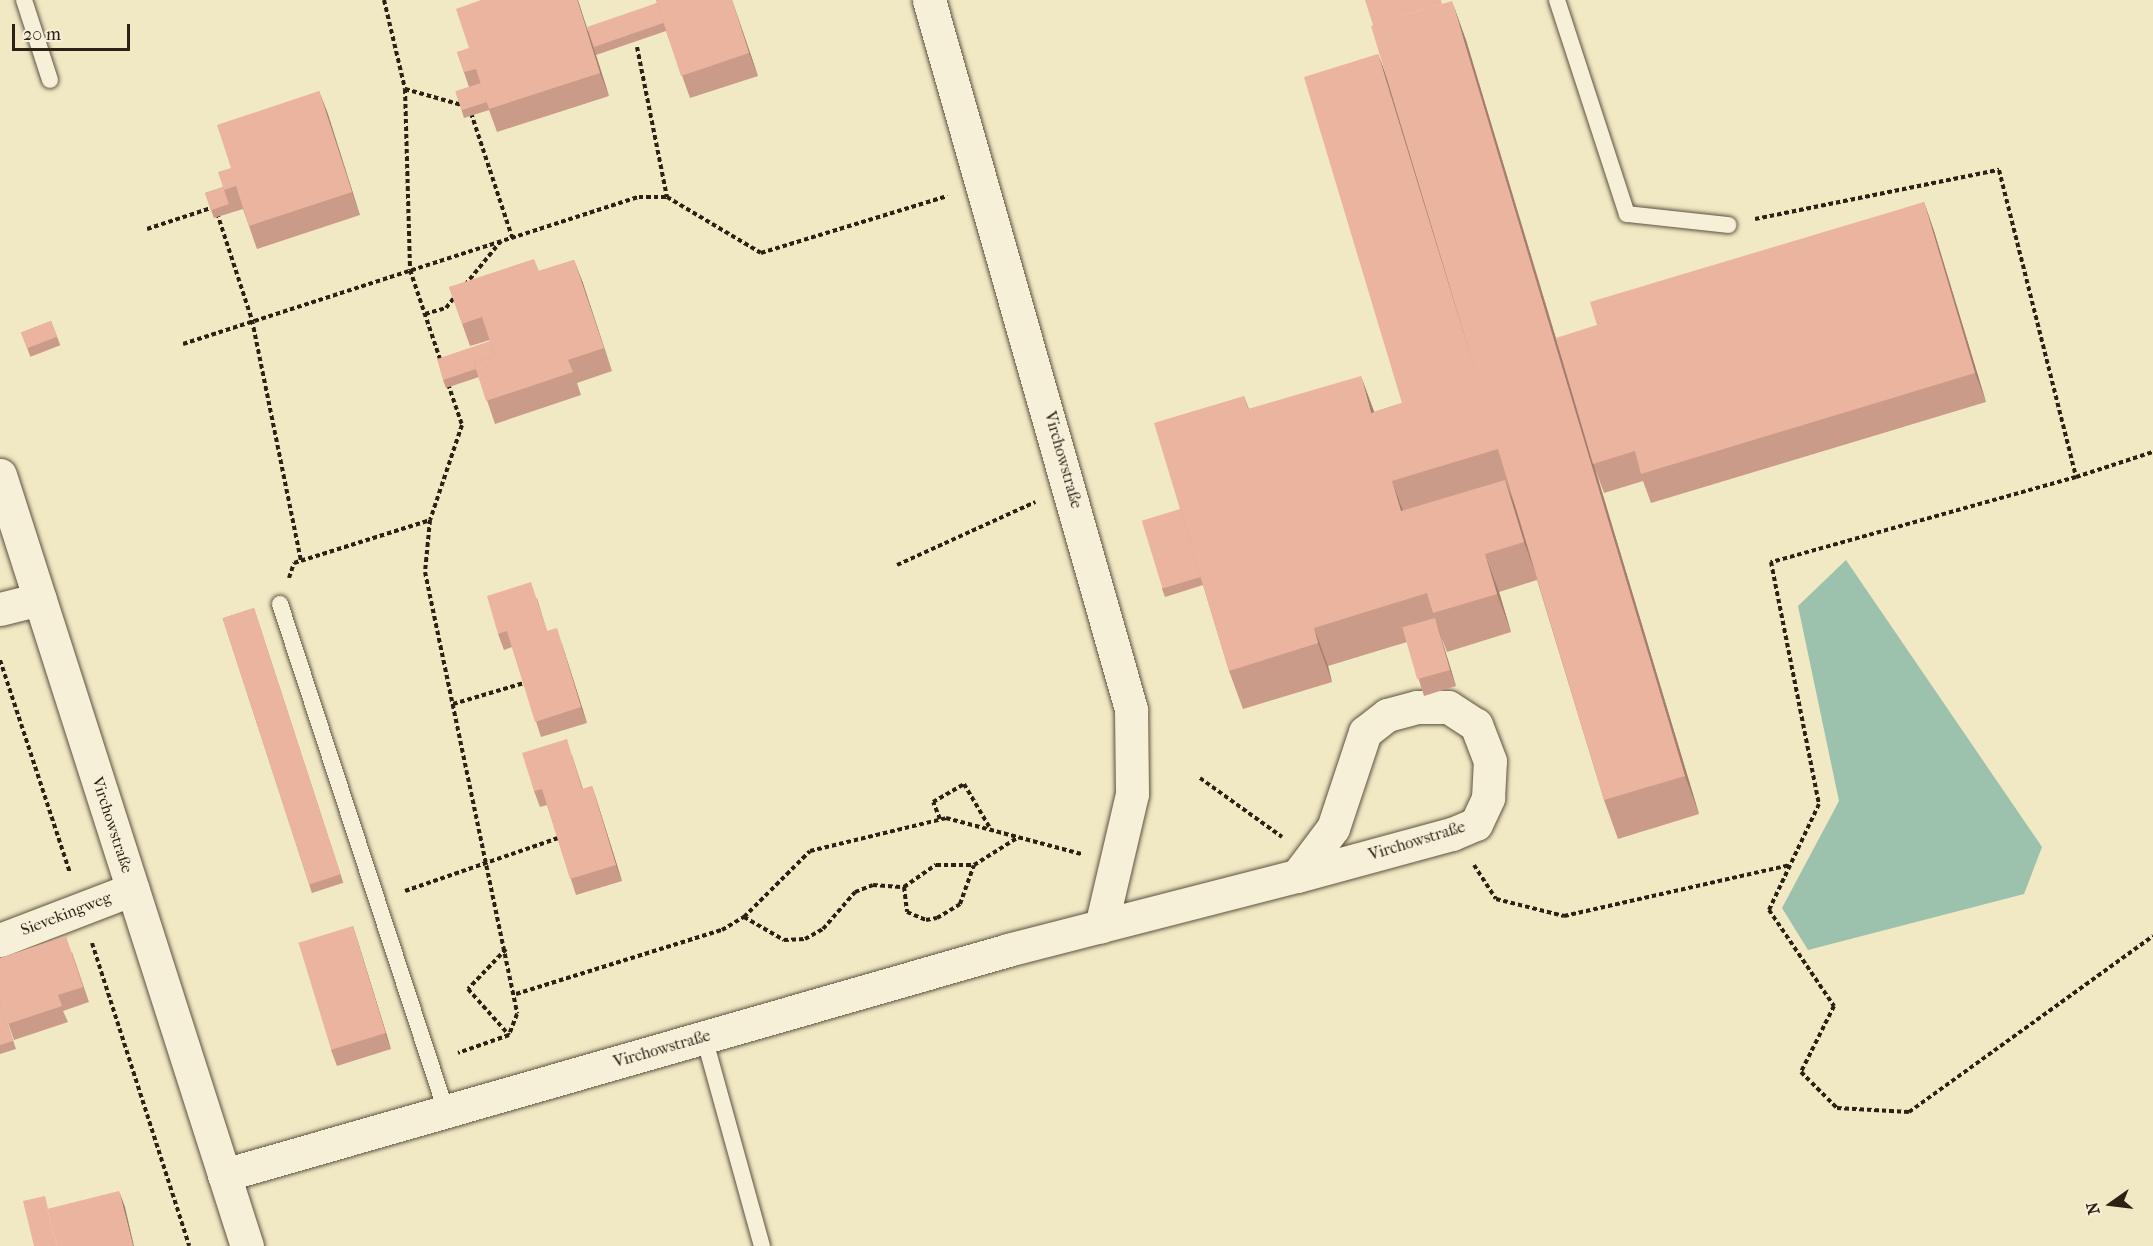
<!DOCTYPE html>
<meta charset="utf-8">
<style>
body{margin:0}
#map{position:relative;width:2153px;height:1246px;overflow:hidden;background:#f1e8c4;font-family:"IM FELL French Canon",serif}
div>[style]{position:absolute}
.water>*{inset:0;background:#9cc1ad}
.path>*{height:4px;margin-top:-2px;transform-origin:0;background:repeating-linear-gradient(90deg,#2c2114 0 4.5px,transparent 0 7.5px)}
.roads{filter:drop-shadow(0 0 2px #5d5340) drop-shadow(0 0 2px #5d5340)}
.service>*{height:16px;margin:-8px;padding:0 8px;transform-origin:8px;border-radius:8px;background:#f6f0d9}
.minor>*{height:33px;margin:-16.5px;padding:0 16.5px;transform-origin:16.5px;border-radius:16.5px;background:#f6f0d9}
.wall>*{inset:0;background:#ca9b88;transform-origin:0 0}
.shaded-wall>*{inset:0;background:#a47e6f}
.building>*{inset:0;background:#ebb49e;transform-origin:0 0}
span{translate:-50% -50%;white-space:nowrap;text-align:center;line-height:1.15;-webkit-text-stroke:6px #f6f0d9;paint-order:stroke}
.street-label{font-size:16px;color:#2c2114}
.north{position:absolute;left:2081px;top:1174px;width:60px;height:60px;-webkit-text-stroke:4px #f6f0d9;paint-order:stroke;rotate:256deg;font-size:16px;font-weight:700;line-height:24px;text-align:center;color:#2c2114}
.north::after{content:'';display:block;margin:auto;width:21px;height:27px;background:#2c2114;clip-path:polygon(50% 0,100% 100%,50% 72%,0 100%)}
.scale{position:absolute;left:12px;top:24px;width:118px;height:27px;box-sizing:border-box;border:3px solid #2c2114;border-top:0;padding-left:8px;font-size:18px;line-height:21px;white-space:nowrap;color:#2c2114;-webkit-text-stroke:4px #f6f0d9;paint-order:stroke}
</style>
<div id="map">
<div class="water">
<div style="clip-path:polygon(1846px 560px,2042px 847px,2024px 894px,1808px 950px,1782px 908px,1839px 801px,1798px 606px)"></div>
</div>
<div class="path">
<div style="left:384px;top:0;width:91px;rotate:76.7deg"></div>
<div style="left:405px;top:89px;width:181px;rotate:88.4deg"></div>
<div style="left:410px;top:270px;width:97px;rotate:71.4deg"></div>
<div style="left:637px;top:47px;width:153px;rotate:78.7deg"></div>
<div style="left:405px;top:89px;width:59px;rotate:15.7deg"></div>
<div style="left:471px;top:113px;width:131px;rotate:71.7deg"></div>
<div style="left:217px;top:213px;width:113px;rotate:71.9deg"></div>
<div style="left:252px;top:320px;width:246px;rotate:78.5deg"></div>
<div style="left:1755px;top:219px;width:249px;rotate:-11.4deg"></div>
<div style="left:1999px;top:170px;width:317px;rotate:75.9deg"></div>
<div style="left:2076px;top:477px;width:317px;rotate:164.4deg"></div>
<div style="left:1771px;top:562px;width:247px;rotate:78.8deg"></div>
<div style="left:1819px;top:804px;width:117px;rotate:115.3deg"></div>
<div style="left:1769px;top:910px;width:116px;rotate:55.9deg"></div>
<div style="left:1834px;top:1006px;width:74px;rotate:116.6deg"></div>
<div style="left:1801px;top:1072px;width:51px;rotate:45deg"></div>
<div style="left:1837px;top:1108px;width:72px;rotate:3.2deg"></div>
<div style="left:1909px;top:1112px;width:301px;rotate:-35.8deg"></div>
<div style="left:147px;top:229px;width:71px;rotate:-18.2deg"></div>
<div style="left:465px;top:285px;width:57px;rotate:-50.7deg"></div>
<div style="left:425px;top:314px;width:22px;rotate:-16deg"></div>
<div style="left:446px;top:308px;width:16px;rotate:-52deg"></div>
<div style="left:183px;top:344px;width:479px;rotate:-17.9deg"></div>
<div style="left:639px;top:197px;width:28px"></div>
<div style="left:667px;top:197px;width:109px;rotate:30.8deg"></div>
<div style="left:761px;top:253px;width:195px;rotate:-17deg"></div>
<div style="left:448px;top:384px;width:43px;rotate:71.1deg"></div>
<div style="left:462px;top:425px;width:100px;rotate:108.6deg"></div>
<div style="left:430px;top:520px;width:52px;rotate:95.5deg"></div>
<div style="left:425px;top:572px;width:451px;rotate:78.2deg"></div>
<div style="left:517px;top:1014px;width:22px;rotate:111deg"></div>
<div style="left:509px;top:1035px;width:54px;rotate:160.6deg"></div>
<div style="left:2076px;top:477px;width:81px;rotate:-18deg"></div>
<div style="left:897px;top:565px;width:152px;rotate:-24.5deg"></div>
<div style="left:289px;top:578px;width:16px;rotate:-72deg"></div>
<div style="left:294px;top:563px;width:143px;rotate:-17.5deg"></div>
<div style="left:0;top:660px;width:224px;rotate:71.8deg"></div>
<div style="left:453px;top:704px;width:74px;rotate:-16.5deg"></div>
<div style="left:1200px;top:778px;width:101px;rotate:35.7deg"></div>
<div style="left:940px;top:819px;width:18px;rotate:-112deg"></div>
<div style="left:933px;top:802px;width:36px;rotate:-30deg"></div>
<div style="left:964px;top:784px;width:51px;rotate:59.4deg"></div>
<div style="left:1474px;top:865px;width:40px;rotate:57.1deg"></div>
<div style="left:1496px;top:899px;width:70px;rotate:14deg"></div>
<div style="left:1564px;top:916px;width:232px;rotate:-12.7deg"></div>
<div style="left:904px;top:887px;width:25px;rotate:83deg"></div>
<div style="left:907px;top:912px;width:21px;rotate:23deg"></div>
<div style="left:926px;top:920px;width:11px;rotate:-10deg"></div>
<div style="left:937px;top:918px;width:27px;rotate:-31deg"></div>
<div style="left:960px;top:904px;width:41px;rotate:-70.3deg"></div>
<div style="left:405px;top:891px;width:162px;rotate:-19.1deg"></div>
<div style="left:744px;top:917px;width:46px;rotate:29.9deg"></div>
<div style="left:784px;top:940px;width:21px;rotate:-3deg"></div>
<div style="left:805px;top:939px;width:21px;rotate:-29deg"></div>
<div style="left:823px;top:929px;width:49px;rotate:-49.1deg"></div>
<div style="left:855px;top:892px;width:19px;rotate:-21deg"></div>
<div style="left:873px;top:885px;width:31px;rotate:4deg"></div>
<div style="left:904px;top:887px;width:39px;rotate:-35deg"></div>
<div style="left:936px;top:865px;width:38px"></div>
<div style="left:974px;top:865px;width:51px;rotate:-32.1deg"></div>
<div style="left:92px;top:943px;width:318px;rotate:72.2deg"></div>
<div style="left:506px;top:949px;width:55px;rotate:133.5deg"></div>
<div style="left:468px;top:989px;width:62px;rotate:48.3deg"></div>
<div style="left:516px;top:994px;width:216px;rotate:-17.3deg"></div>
<div style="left:722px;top:930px;width:26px;rotate:-31deg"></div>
<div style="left:744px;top:917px;width:93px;rotate:-45deg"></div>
<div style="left:810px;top:851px;width:140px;rotate:-13.6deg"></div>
<div style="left:946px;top:818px;width:140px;rotate:14.9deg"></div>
</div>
<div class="roads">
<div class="service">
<div style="left:24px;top:0;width:84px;rotate:72deg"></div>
<div style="left:1557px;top:0;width:225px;rotate:71.9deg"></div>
<div style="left:1627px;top:214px;width:102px;rotate:6.2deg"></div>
<div style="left:280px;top:604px;width:533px;rotate:71.87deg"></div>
<div style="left:704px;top:1037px;width:217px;rotate:74.5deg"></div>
</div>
<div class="minor">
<div style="left:929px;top:0;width:737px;rotate:74.1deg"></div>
<div style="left:1131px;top:709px;width:85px;rotate:89.3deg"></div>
<div style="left:1132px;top:794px;width:136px;rotate:103.2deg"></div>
<div style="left:0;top:475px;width:810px;rotate:72.24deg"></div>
<div style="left:0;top:609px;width:41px;rotate:-14deg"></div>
<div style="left:0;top:940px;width:142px;rotate:-21deg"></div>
<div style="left:224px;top:1175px;width:816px;rotate:-16.01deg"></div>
<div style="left:1008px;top:950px;width:298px;rotate:-14.4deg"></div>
<div style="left:1297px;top:876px;width:161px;rotate:-15.2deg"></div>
<div style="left:1452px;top:834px;width:26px;rotate:-23deg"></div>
<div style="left:1476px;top:824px;width:29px;rotate:-65deg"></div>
<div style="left:1488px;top:798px;width:37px;rotate:-87deg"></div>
<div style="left:1490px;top:761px;width:39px;rotate:-111deg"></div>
<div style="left:1476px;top:725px;width:33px;rotate:-147deg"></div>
<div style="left:1448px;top:707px;width:31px;rotate:180deg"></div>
<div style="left:1417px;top:707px;width:31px;rotate:165deg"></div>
<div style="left:1387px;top:715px;width:28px;rotate:142deg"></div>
<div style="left:1365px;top:732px;width:101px;rotate:108.4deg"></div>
<div style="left:1333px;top:828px;width:60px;rotate:126.9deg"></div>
</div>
</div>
<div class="wall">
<div style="clip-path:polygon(656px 0,732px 0,758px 76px,690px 98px,666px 31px,596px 55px,594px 48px,609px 96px,497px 132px,489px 110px,464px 118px,456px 92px,469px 87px,457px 52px,588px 30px,657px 3px)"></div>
<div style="clip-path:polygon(1443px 4px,1466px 40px,1582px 424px,1597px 325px,1924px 202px,1934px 231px,1986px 402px,1651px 503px,1643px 481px,1604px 493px,1594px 466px,1699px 814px,1618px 839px,1604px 800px,1537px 580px,1499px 592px,1511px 632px,1447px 652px,1440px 634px,1456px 686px,1424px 696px,1407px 642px,1328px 666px,1332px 682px,1243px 709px,1229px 671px,1203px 585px,1165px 597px,1162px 589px,1180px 509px,1244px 396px,1249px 409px,1374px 412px,1402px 403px,1378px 54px,1387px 77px,1373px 25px)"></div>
<div style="clip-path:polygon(319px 91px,360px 215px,257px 249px,243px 209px,214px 218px,205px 193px,223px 187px,231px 168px)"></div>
<div style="clip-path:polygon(574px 260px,612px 371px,577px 383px,581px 395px,495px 424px,479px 377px,446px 388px,443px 380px,490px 341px,490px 340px,470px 346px,449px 287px,539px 271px)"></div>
<div style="left:51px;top:321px;width:26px;height:32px;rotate:69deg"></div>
<div style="clip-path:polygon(537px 598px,547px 631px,562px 644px,587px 723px,541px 737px,512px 647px,504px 650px,498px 634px)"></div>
<div style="left:254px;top:608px;width:289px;height:33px;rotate:72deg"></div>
<div style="clip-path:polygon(572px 755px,583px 789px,592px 786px,622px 881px,576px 895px,547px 805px,540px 807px,534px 791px)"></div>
<div style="clip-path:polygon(353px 926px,358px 942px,391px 1049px,337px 1066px,331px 1050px)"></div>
<div style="clip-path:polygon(72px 952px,89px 1002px,63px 1011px,68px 1022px,14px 1040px,0 1000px)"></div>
<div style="clip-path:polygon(0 1001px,16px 1049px,0 1054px)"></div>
</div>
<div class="shaded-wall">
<div style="clip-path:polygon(577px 0,578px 0,609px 96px,600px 73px)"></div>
<div style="clip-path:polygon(732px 0,758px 76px,749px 53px)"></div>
<div style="clip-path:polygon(1452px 1px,1466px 40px,1699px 814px,1685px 776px)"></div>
<div style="clip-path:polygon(1378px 54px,1392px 92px,1478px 380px)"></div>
<div style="clip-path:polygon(319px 91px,328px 114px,360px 215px,352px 192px)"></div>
<div style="clip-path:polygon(1924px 202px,1934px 231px,1986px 402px,1975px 373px)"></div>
<div style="clip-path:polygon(574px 260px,583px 283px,612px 371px,604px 348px)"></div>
<div style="clip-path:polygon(1361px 376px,1375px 414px,1371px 413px)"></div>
<div style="clip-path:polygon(1505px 480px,1520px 518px,1538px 580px,1524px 542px)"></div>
<div style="clip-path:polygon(1392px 481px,1406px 519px,1401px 511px)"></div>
<div style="clip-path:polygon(1485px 554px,1499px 592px,1511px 632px,1497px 594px)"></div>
<div style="clip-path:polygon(1435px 618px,1440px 634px,1456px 686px,1450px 670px)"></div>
<div style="clip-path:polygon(557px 628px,562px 644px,587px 723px,581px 707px)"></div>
<div style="clip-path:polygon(1314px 628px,1328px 666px,1332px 682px,1318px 643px)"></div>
<div style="clip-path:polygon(592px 786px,597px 801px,622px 881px,616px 865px)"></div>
<div style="clip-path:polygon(353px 926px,358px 942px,391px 1049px,385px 1033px)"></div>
<div style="clip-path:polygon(119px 1191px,125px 1207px,134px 1246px,133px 1246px)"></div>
</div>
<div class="building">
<div style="clip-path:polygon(481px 0,577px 0,600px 73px,489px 109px,476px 69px,464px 72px,457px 52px,469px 48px,456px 9px)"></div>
<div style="clip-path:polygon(656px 0,732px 0,749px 53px,681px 76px)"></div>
<div style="clip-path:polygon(1365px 0,1441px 0,1442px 4px,1373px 25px)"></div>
<div style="clip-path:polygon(1452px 1px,1685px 776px,1604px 800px,1498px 449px,1392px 481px,1401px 511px,1505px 480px,1524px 542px,1485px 554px,1497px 594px,1433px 613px,1427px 593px,1314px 628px,1318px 643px,1229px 671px,1154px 423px,1244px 396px,1248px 409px,1361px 376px,1371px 413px,1402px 403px,1304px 77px,1378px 54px,1478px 380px,1371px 26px)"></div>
<div style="left:657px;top:3px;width:21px;height:74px;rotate:71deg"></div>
<div style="left:481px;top:83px;width:20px;height:27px;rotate:72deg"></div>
<div style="clip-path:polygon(319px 91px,352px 192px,249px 226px,236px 186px,224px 190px,218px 172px,231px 168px,217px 125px)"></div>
<div style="left:223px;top:187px;width:18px;height:19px;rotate:71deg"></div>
<div style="clip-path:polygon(1924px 202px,1975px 373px,1641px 474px,1635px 451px,1593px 464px,1556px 338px,1597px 325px,1590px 302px)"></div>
<div style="clip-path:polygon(534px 259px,539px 271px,574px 260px,604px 348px,568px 360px,573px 372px,486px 401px,474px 363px,495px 356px,482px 317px,462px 324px,449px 287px)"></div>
<div style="left:51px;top:321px;width:17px;height:32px;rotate:69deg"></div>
<div style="clip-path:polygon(490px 341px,495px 356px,474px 363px,476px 369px,443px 380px,437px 359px)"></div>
<div style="left:1180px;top:509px;width:71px;height:40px;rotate:73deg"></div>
<div style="clip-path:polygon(531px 582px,547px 631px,557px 628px,581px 707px,535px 722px,507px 631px,498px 634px,487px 596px)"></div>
<div style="left:254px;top:608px;width:280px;height:33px;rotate:72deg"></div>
<div style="left:1435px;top:618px;width:54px;height:34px;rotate:74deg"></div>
<div style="clip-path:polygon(567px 739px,582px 789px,592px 786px,616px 865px,570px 879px,542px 789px,534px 791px,522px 753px)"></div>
<div style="left:353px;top:926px;width:112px;height:57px;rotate:73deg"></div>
<div style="clip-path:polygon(66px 936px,83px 987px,58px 995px,62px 1006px,8px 1024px,0 1000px,0 958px)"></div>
<div style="clip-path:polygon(0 1002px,13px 1041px,0 1045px)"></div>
<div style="clip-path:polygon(119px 1191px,133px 1246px,57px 1246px,47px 1209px)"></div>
<div style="clip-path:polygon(45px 1196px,48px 1209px,47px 1209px,57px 1246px,34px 1246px,23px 1201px)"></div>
</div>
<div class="street-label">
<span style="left:1063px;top:460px;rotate:74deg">Virchowstraße</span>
<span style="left:112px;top:825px;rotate:72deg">Virchowstraße</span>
<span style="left:1417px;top:841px;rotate:-17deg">Virchowstraße</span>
<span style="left:66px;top:914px;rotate:-21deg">Sievekingweg</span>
<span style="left:662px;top:1049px;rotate:-16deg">Virchowstraße</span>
</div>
<div class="north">N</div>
<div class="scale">20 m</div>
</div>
